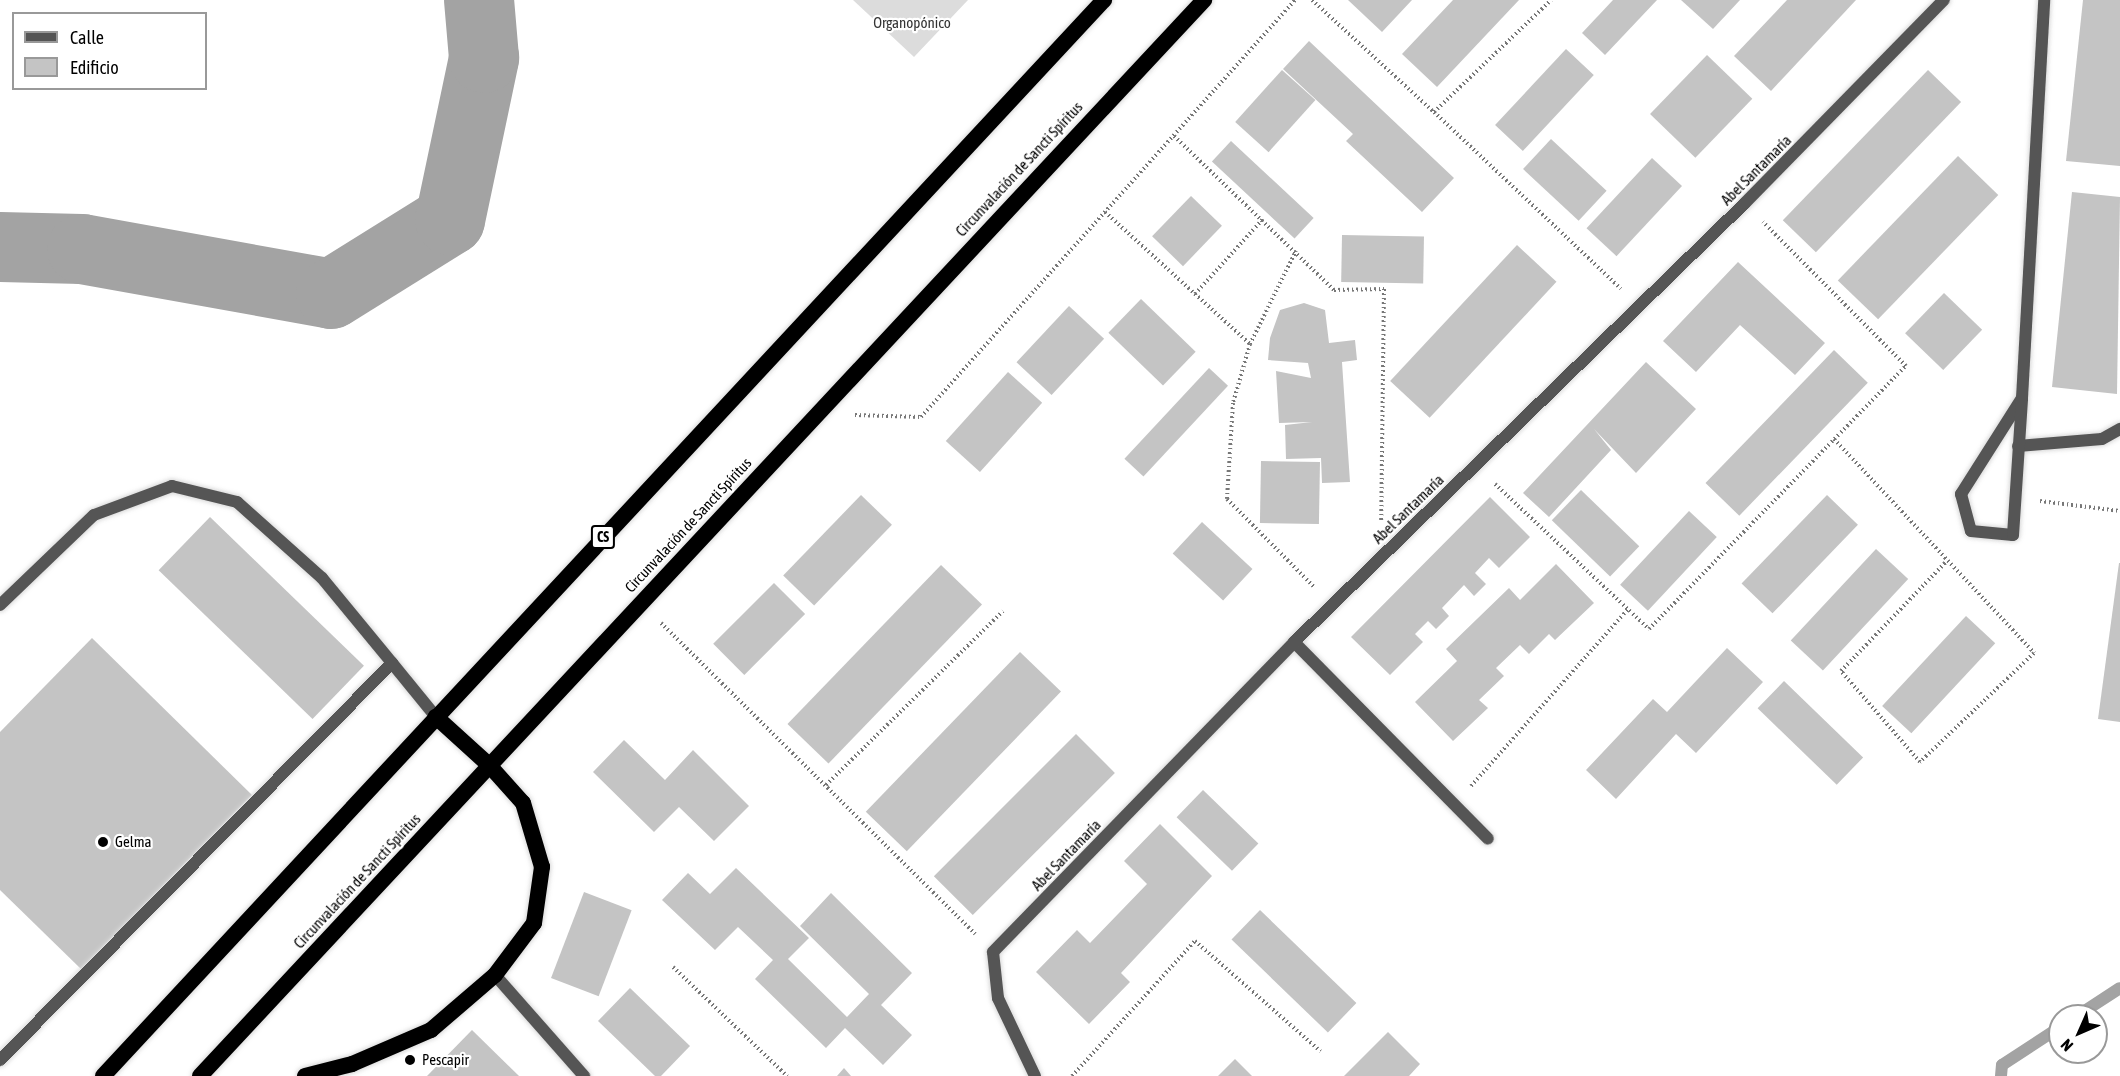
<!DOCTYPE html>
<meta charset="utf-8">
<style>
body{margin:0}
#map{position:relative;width:2120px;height:1076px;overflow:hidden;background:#fff;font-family:"Asap Condensed",sans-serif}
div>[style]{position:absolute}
.green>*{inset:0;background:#dcdcdc}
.stream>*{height:12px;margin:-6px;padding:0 6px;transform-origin:6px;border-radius:6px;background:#a3a3a3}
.river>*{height:70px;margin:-35px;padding:0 35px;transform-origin:35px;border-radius:35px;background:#a3a3a3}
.building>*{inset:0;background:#c4c4c4;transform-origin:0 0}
.path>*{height:4px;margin-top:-2px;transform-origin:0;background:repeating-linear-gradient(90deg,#777 0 1.5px,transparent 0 4.5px)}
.roads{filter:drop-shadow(0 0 2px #dbdbdb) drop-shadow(0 0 2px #dbdbdb)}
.service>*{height:12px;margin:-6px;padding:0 6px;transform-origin:6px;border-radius:6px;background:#555}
.minor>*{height:12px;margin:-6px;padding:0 6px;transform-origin:6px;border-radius:6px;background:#555}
.trunk>*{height:16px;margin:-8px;padding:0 8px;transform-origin:8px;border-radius:8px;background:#000}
.dots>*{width:16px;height:16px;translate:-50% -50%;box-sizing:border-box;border:3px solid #fff;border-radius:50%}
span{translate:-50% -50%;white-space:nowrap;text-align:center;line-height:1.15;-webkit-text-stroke:4.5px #fff;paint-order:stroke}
.shield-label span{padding:2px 4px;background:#fff;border:2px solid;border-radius:4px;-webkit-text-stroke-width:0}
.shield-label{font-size:14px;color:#000;font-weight:700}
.park-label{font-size:15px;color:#333}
.street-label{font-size:15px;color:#000}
.poi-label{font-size:15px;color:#000}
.left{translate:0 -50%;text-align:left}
.legend{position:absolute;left:12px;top:12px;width:195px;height:78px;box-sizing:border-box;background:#fff;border:2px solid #999;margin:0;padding:8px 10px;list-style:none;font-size:18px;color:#000}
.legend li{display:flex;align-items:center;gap:12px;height:30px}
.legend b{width:30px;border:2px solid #999}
.north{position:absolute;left:2048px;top:1004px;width:60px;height:60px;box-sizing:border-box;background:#fff;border:2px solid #999;border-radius:50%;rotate:225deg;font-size:16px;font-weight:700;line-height:24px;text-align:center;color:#000}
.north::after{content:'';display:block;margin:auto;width:21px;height:27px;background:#000;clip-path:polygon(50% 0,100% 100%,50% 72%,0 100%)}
</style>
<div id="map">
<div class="green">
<div style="clip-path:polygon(853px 0,968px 0,914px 57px)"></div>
</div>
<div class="stream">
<div style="left:2077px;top:1016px;width:51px;rotate:-33.1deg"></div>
<div style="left:2001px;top:1076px;width:11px;rotate:-85deg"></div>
<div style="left:2002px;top:1065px;width:69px;rotate:-33.2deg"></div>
</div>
<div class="river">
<div style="left:0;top:247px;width:82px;rotate:1.4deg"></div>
<div style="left:82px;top:249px;width:253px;rotate:10.2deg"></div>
<div style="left:331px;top:294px;width:140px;rotate:-31.9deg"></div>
<div style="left:450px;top:220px;width:166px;rotate:-78.1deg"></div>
<div style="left:484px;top:58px;width:58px;rotate:-94.9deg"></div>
</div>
<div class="building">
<div style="clip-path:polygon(1348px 0,1412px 0,1382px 32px)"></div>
<div style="clip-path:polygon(1453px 0,1519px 0,1437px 87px,1402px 54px)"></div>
<div style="clip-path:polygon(1613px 0,1657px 0,1605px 55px,1582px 33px)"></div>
<div style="clip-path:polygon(1681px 0,1740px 0,1713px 29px)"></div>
<div style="clip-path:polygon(1787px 0,1856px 0,1771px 91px,1734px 56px)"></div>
<div style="clip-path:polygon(2083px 0,2120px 0,2120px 166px,2066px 161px)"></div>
<div style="clip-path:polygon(1309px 41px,1454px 178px,1422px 212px,1346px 141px,1353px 134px,1283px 69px)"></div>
<div style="left:1566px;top:49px;width:38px;height:104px;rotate:43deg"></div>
<div style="left:1707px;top:55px;width:63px;height:82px;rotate:44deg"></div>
<div style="left:1282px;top:70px;width:45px;height:70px;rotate:42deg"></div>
<div style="left:1928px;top:70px;width:46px;height:209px;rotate:44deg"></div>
<div style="left:1551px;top:139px;width:76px;height:41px;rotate:43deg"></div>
<div style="left:1231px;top:141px;width:113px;height:28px;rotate:43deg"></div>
<div style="left:1958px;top:156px;width:56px;height:173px;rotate:44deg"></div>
<div style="left:1652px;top:158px;width:41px;height:96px;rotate:43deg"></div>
<div style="clip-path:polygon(2072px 192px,2120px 197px,2117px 394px,2052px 387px)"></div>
<div style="left:1191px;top:196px;width:43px;height:56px;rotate:44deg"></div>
<div style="left:1342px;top:235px;width:82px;height:47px;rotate:1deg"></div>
<div style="left:1517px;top:245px;width:54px;height:186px;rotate:43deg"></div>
<div style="clip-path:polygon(1738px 262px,1825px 343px,1795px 375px,1740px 325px,1696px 372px,1663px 341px)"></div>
<div style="left:1944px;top:293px;width:53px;height:56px;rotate:44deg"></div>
<div style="left:1141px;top:299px;width:76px;height:47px;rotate:44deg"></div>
<div style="clip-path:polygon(1304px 303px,1325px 310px,1329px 343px,1355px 340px,1357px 360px,1342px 362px,1350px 482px,1322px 483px,1321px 458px,1286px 459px,1285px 425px,1312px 422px,1279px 423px,1276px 371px,1311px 378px,1308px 363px,1268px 360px,1270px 338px,1280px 310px)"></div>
<div style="left:1069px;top:306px;width:48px;height:77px;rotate:43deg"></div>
<div style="left:1834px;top:350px;width:47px;height:185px;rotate:44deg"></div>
<div style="clip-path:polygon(1646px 362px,1696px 409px,1636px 473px,1594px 429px,1611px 450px,1549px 517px,1523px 493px)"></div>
<div style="left:1209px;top:368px;width:26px;height:124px;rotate:43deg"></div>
<div style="left:1008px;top:372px;width:46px;height:93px;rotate:42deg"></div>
<div style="left:1261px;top:461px;width:59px;height:62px;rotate:1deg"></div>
<div style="left:1581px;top:490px;width:81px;height:42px;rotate:44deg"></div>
<div style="left:861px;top:495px;width:43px;height:112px;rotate:44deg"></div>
<div style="left:1827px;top:495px;width:43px;height:123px;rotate:44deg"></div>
<div style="clip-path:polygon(1490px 497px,1530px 537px,1499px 568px,1489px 558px,1475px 573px,1486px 584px,1474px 596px,1464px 585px,1442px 608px,1449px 616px,1436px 629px,1428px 621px,1415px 634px,1423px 642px,1390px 675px,1351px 637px)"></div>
<div style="left:1689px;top:511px;width:38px;height:101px;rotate:43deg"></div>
<div style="left:210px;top:517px;width:214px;height:74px;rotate:44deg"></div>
<div style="left:1202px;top:522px;width:69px;height:43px;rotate:43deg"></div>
<div style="left:1876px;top:549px;width:44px;height:125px;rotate:43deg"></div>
<div style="clip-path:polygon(2119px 563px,2120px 563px,2120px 722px,2098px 719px)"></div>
<div style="clip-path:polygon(1556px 564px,1594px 603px,1555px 640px,1549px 634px,1529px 654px,1520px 645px,1496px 668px,1504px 676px,1479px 700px,1488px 708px,1453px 741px,1415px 702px,1457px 661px,1446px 649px,1509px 588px,1520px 600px)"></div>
<div style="left:941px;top:565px;width:57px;height:221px;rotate:44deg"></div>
<div style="left:774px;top:583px;width:44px;height:86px;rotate:45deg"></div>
<div style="left:1966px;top:616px;width:40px;height:123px;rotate:43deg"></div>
<div style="clip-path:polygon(92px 638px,252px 795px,81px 969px,0 890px,0 732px)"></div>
<div style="clip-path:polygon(1727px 648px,1763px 682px,1696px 753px,1676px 734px,1616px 799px,1586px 770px,1653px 699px,1667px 712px)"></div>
<div style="left:1020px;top:652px;width:57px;height:222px;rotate:44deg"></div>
<div style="left:1784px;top:681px;width:110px;height:38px;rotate:44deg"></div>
<div style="left:1076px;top:734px;width:55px;height:201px;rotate:45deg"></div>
<div style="clip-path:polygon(624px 740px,665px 780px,693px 750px,749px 806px,714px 841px,679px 807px,654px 832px,593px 772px)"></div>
<div style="left:1203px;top:790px;width:77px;height:38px;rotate:44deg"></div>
<div style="clip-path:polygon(1160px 824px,1212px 876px,1121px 973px,1130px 982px,1089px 1024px,1036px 972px,1077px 930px,1090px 943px,1147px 884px,1124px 861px)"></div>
<div style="clip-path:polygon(736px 868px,809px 938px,788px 959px,847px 1017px,869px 994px,800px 926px,831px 893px,912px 973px,881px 1005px,912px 1035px,883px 1065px,845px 1028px,826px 1048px,755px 979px,773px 960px,738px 927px,715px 950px,662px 900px,688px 873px,710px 894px)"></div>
<div style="left:584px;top:892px;width:51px;height:92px;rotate:21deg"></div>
<div style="left:1260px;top:910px;width:134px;height:41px;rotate:44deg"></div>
<div style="clip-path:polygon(630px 988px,690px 1046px,661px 1076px,655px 1076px,598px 1021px)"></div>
<div style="clip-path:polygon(472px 1030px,519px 1076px,427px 1076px)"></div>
<div style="clip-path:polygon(1388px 1032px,1420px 1064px,1409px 1076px,1344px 1076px)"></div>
<div style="clip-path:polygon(1235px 1059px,1252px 1076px,1218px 1076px)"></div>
<div style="clip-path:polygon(844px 1068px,851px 1076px,837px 1076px)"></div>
</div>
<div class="path">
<div style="left:1312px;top:0;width:166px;rotate:42.6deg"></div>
<div style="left:1434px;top:112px;width:162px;rotate:-43.7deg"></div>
<div style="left:1434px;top:112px;width:257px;rotate:43.4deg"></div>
<div style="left:1174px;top:136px;width:222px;rotate:43.9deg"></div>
<div style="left:1334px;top:290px;width:50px;rotate:-1.1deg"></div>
<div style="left:1384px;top:289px;width:231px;rotate:90.7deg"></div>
<div style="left:1105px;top:212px;width:196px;rotate:42.3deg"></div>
<div style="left:1250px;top:344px;width:61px;rotate:106.1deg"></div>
<div style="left:1233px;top:403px;width:96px;rotate:93.6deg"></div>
<div style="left:1227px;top:499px;width:124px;rotate:45.3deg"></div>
<div style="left:1195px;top:294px;width:101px;rotate:-47.8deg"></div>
<div style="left:1250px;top:344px;width:104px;rotate:-63.7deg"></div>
<div style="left:855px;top:415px;width:66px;rotate:1.7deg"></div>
<div style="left:921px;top:417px;width:560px;rotate:-48.11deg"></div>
<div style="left:1834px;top:439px;width:293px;rotate:46.9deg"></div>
<div style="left:2034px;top:653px;width:158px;rotate:136.3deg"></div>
<div style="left:1920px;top:762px;width:121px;rotate:-131deg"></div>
<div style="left:1841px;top:671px;width:153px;rotate:-46.1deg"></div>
<div style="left:1495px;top:484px;width:212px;rotate:43.3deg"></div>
<div style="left:1649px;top:629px;width:368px;rotate:-45.7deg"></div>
<div style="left:1906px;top:366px;width:203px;rotate:-134.8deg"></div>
<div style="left:2040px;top:501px;width:81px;rotate:7.1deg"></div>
<div style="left:661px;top:623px;width:442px;rotate:44.7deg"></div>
<div style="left:826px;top:785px;width:248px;rotate:-44.5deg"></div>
<div style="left:1471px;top:786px;width:237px;rotate:-48.4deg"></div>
<div style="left:673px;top:967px;width:158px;rotate:43.7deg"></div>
<div style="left:1072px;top:1076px;width:183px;rotate:-47.7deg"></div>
<div style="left:1195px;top:941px;width:167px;rotate:41.3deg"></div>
</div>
<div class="roads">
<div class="service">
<div style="left:2018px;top:446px;width:84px;rotate:-4.8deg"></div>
<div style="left:2102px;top:439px;width:21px;rotate:-29deg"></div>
<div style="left:0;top:605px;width:130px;rotate:-43.8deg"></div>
<div style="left:94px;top:515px;width:83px;rotate:-20.4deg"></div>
<div style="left:172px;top:486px;width:67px;rotate:13.8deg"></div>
<div style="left:237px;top:502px;width:114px;rotate:41.8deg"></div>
<div style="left:322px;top:578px;width:110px;rotate:50.5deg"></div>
<div style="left:0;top:1060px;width:558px;rotate:-45.36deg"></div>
<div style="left:392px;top:663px;width:70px;rotate:50.8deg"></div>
</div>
<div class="minor">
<div style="left:2022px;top:398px;width:114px;rotate:122.4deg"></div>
<div style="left:1961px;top:494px;width:38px;rotate:75deg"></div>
<div style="left:1971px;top:531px;width:42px;rotate:5.4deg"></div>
<div style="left:2013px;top:535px;width:137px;rotate:-86.2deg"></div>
<div style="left:2022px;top:398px;width:399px;rotate:-86.8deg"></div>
<div style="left:1294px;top:642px;width:276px;rotate:45.4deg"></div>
<div style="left:495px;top:975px;width:135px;rotate:48.6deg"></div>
<div style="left:1035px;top:1076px;width:86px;rotate:-115.4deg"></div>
<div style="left:998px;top:998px;width:46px;rotate:-96.2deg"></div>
<div style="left:993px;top:952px;width:432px;rotate:-45.8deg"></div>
<div style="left:1294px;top:642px;width:629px;rotate:-44.23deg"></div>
<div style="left:1745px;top:203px;width:284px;rotate:-45.6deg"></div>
</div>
<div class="trunk">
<div style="left:103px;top:1076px;width:1470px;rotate:-47.07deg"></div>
<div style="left:200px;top:1076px;width:1472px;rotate:-46.98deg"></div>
<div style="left:305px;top:1076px;width:49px;rotate:-14.3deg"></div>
<div style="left:352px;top:1064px;width:86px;rotate:-23.3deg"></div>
<div style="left:431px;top:1030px;width:84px;rotate:-40.7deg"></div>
<div style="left:495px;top:975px;width:65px;rotate:-53.1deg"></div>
<div style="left:534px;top:923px;width:57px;rotate:-81.9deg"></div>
<div style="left:542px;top:867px;width:67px;rotate:-106.5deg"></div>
<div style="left:523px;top:803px;width:51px;rotate:-131.8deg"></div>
<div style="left:489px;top:765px;width:72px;rotate:-137.8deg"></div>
</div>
</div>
<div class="dots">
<div style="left:103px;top:842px;background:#000"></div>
<div style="left:410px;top:1060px;background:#000"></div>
</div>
<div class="shield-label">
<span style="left:603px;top:537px">CS</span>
</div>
<div class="park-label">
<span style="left:912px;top:23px">Organopónico</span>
</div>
<div class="street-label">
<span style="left:1019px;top:169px;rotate:-47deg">Circunvalación de Sancti Spíritus</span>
<span style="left:1756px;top:170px;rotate:-45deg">Abel Santamaría</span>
<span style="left:1408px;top:509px;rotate:-44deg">Abel Santamaría</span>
<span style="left:688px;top:525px;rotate:-47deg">Circunvalación de Sancti Spíritus</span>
<span style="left:1066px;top:855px;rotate:-46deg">Abel Santamaría</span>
<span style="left:357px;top:881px;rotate:-47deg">Circunvalación de Sancti Spíritus</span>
</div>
<div class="poi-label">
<span class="left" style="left:115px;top:842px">Gelma</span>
<span class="left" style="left:422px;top:1060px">Pescapir</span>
</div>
<ul class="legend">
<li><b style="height:8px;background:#555"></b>Calle</li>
<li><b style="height:16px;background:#c4c4c4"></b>Edificio</li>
</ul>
<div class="north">N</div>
</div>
